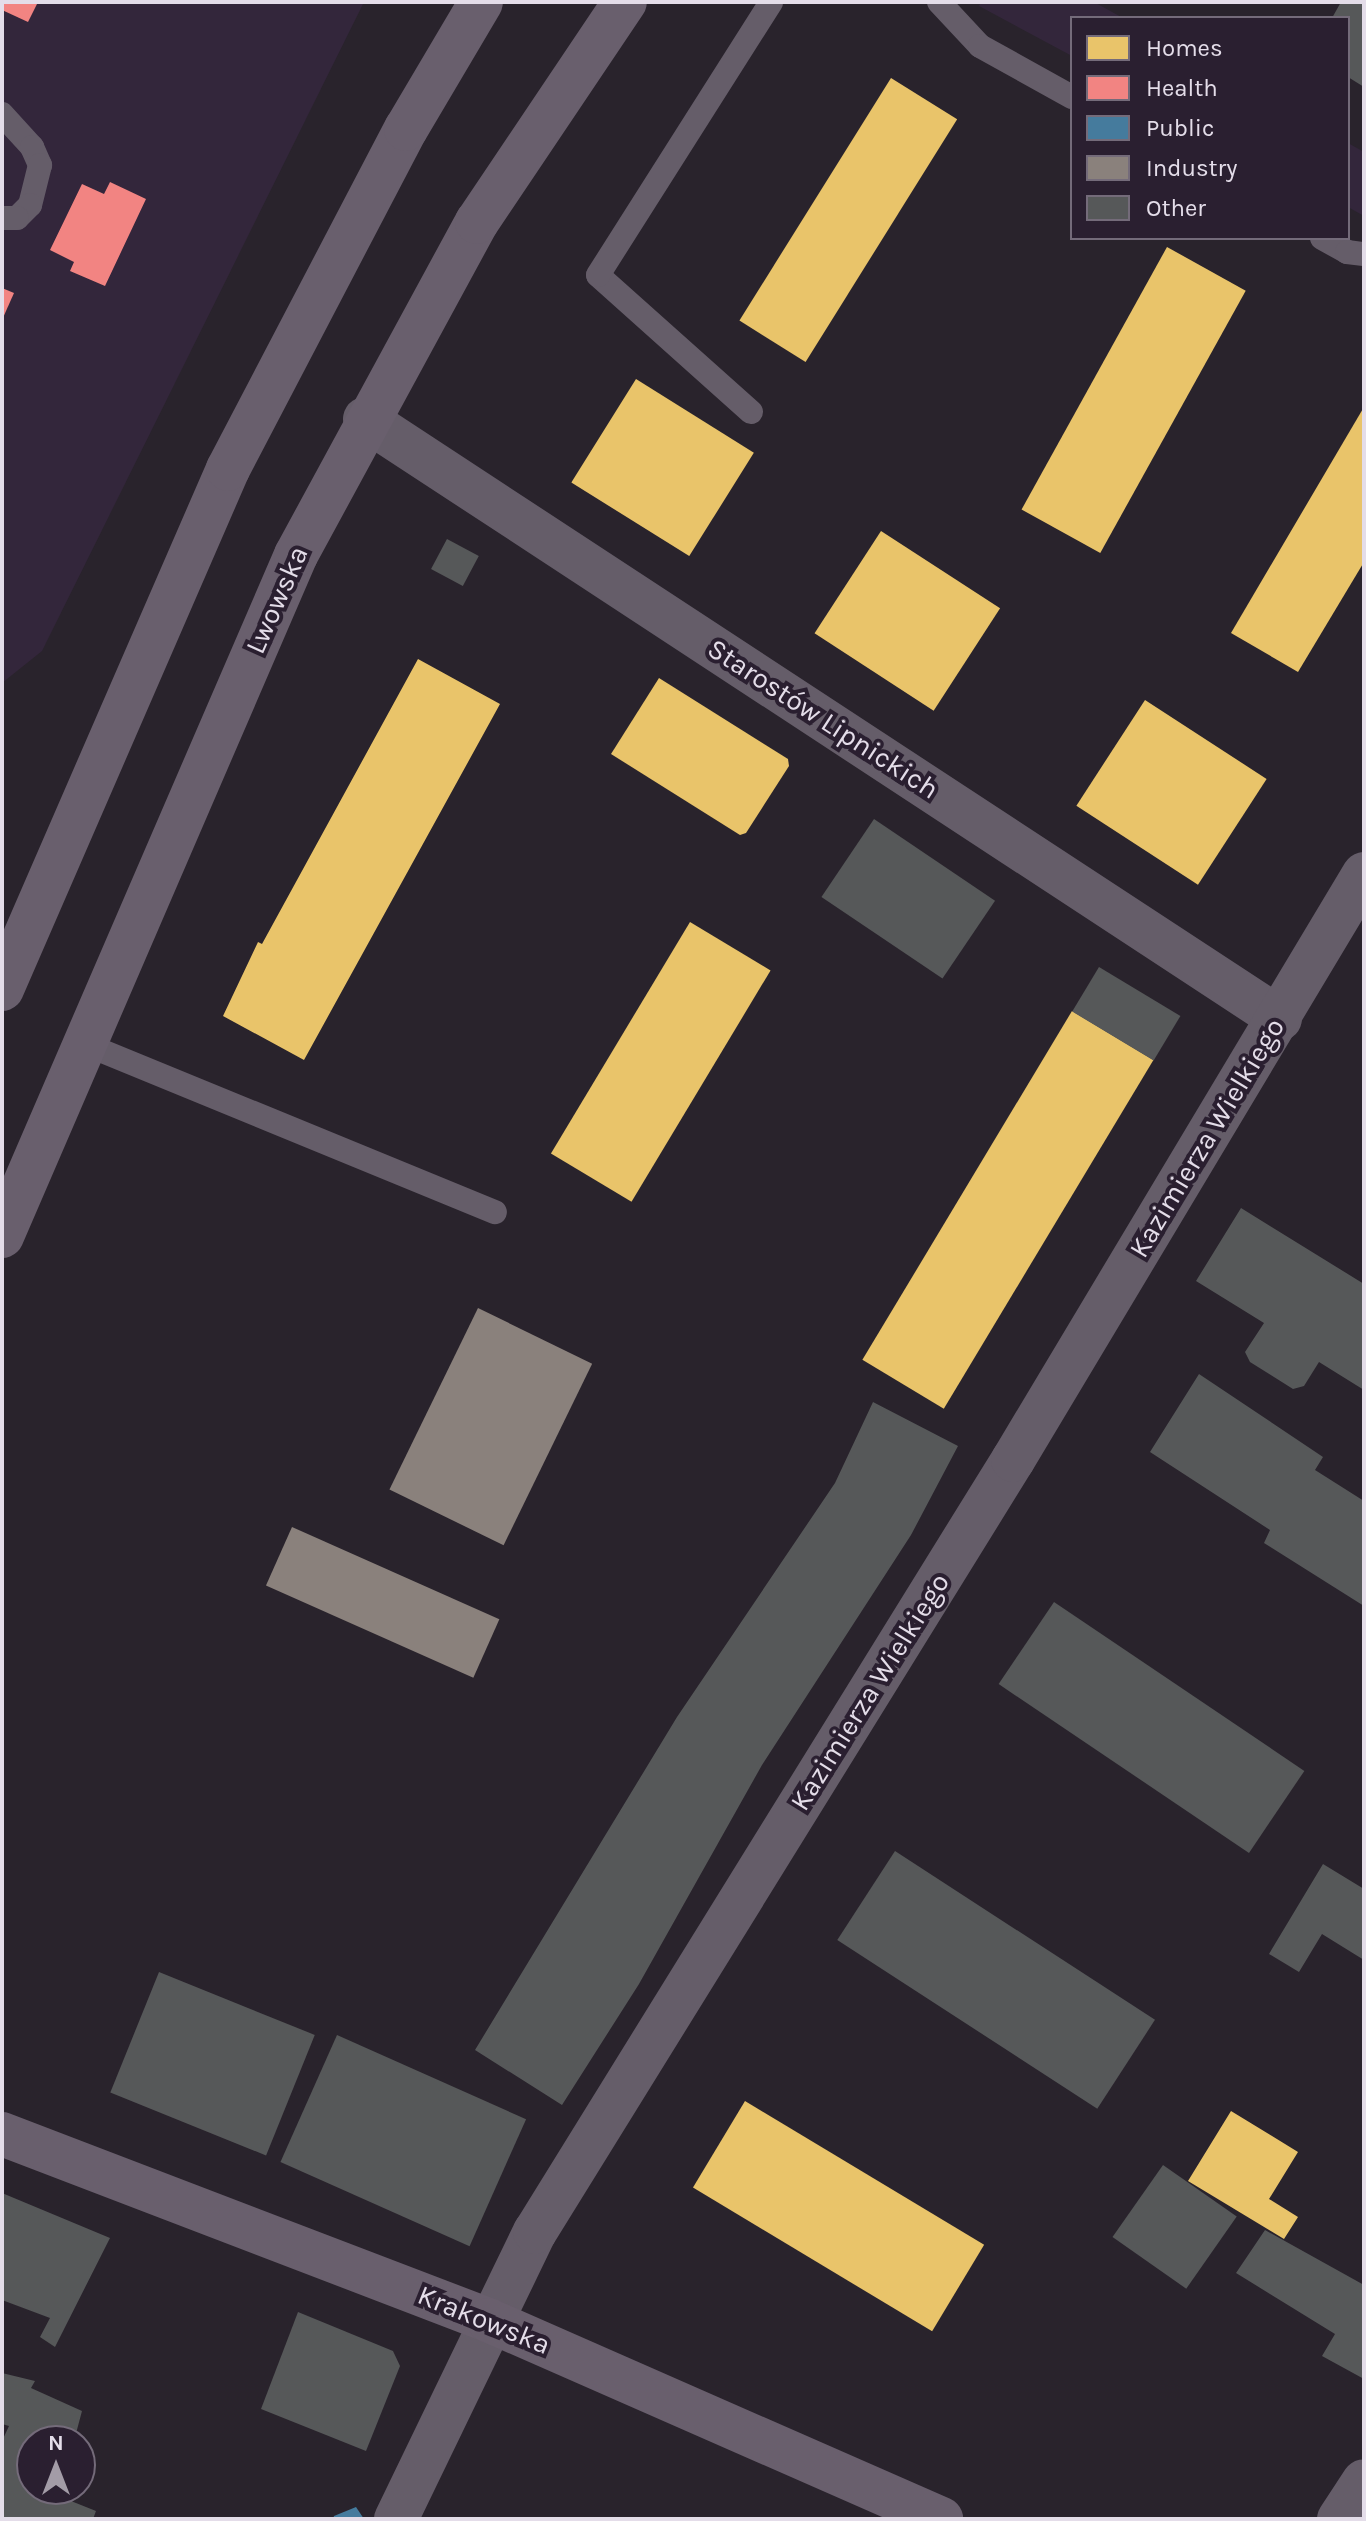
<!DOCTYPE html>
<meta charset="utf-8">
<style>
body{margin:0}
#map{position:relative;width:1366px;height:2521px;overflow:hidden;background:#29232c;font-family:Karla,sans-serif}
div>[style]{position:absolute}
.built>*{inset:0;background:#33263b}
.homes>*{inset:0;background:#e9c46a;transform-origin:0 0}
.health>*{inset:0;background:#f28482}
.public>*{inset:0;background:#457b9d}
.industry>*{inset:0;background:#8a817c;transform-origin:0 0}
.building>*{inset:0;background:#565859;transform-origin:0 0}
.lane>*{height:24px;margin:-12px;padding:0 12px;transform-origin:12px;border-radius:12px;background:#655d69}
.street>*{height:44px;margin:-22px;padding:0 22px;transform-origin:22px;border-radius:22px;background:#655d69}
.secondary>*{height:44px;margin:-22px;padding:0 22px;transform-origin:22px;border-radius:22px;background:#695f6d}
span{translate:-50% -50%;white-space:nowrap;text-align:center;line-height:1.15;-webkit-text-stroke:8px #2a1f30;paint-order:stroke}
.street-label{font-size:28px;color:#e4dde9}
.frame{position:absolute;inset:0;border:4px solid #e4dde9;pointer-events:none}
.legend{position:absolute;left:1070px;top:16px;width:280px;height:224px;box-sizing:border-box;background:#2a1f30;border:2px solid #746b7a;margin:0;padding:10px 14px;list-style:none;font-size:24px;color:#e4dde9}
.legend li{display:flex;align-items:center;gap:16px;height:40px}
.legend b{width:40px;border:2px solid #746b7a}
.north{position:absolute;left:16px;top:2425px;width:80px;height:80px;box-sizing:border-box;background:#2a1f30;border:2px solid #746b7a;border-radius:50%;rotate:0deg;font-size:22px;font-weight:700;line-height:32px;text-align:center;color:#e4dde9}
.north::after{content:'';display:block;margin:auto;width:28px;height:36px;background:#a39ca7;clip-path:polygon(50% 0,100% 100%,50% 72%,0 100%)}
</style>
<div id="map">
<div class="built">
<div style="clip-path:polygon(2px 2px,364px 2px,42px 651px,2px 683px)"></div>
<div style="clip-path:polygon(981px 2px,1094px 2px,1123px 18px,1072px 18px,1072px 56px,979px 6px)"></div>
<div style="clip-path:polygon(1348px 143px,1364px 152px,1364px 216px,1348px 207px)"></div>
</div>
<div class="homes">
<div style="left:891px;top:78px;width:78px;height:286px;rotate:32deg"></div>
<div style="left:1167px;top:247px;width:90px;height:300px;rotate:29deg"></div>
<div style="left:636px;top:379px;width:139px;height:122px;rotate:32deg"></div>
<div style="clip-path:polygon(1364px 407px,1364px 562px,1298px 672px,1231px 633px)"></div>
<div style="left:881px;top:531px;width:142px;height:122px;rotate:33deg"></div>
<div style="clip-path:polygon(418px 659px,500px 704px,304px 1060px,223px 1016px,258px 942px,262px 944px)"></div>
<div style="clip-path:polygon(659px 678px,788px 759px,789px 766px,746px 833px,740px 835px,611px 754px)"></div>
<div style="left:1145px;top:700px;width:145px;height:126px;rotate:33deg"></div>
<div style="left:690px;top:922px;width:94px;height:270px;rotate:31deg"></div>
<div style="left:1072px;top:1011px;width:95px;height:407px;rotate:31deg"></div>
<div style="left:745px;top:2101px;width:279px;height:101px;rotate:31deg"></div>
<div style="clip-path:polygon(1231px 2111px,1298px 2152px,1269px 2199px,1298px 2217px,1284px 2239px,1188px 2181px)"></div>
</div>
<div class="health">
<div style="clip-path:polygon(2px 2px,38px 2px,28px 22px,2px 10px)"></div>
<div style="clip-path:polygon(110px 182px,146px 199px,105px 286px,70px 271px,74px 262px,50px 250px,82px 184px,104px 194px)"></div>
<div style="clip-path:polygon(2px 288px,14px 293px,2px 320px)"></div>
</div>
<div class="public">
<div style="clip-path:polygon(356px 2507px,364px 2519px,333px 2519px,334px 2516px)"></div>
</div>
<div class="industry">
<div style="left:478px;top:1308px;width:127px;height:202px;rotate:26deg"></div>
<div style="left:292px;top:1527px;width:227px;height:64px;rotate:24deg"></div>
</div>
<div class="building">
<div style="clip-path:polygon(1341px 2px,1364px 2px,1364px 87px,1348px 77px,1348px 18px,1332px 18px)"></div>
<div style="left:447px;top:539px;width:36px;height:34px;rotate:28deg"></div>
<div style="left:874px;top:819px;width:146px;height:94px;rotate:34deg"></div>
<div style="left:1099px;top:967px;width:95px;height:52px;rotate:31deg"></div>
<div style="clip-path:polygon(1241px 1208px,1364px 1284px,1364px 1390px,1319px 1362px,1304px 1386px,1293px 1389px,1250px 1362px,1245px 1352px,1264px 1323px,1196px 1281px)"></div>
<div style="clip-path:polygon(1199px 1374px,1323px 1457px,1315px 1470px,1364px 1501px,1364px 1606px,1264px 1543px,1270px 1530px,1150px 1452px)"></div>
<div style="clip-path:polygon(873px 1402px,958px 1446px,911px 1535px,762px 1765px,639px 1984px,562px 2105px,475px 2050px,677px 1717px,835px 1483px)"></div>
<div style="left:1054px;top:1602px;width:302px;height:99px;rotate:34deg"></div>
<div style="left:895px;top:1851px;width:310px;height:106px;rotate:33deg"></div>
<div style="clip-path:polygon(1323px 1864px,1364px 1889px,1364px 1960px,1322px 1934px,1299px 1972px,1269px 1954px)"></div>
<div style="left:159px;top:1972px;width:168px;height:130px;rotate:22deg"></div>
<div style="left:337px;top:2035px;width:207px;height:139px;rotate:24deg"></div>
<div style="left:1163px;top:2165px;width:90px;height:88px;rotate:35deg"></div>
<div style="clip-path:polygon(2px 2193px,110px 2238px,55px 2347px,40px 2337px,50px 2318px,2px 2300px)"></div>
<div style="clip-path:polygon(1265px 2230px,1364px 2285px,1364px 2379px,1322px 2356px,1335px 2334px,1236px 2273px)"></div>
<div style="clip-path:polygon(298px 2312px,393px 2351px,400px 2366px,366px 2451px,261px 2409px)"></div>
<div style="clip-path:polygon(2px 2373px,35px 2381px,31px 2388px,82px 2411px,74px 2441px,32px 2441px,32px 2489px,77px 2489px,71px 2501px,96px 2511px,93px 2519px,2px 2519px,2px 2441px,9px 2426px,2px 2424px)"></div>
</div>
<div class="lane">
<div style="left:939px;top:2px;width:60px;rotate:47deg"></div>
<div style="left:980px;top:46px;width:105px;rotate:29deg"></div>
<div style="left:2px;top:114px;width:45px;rotate:47.7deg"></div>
<div style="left:32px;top:147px;width:20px;rotate:66deg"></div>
<div style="left:40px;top:165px;width:41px;rotate:104deg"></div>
<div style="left:30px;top:205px;width:18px;rotate:135deg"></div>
<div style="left:17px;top:218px;width:15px;rotate:180deg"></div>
<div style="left:1322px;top:238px;width:29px;rotate:29deg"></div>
<div style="left:1347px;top:252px;width:17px;rotate:7deg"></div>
<div style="left:751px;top:412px;width:205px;rotate:-138.2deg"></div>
<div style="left:598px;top:275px;width:323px;rotate:-57.6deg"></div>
<div style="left:85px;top:1044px;width:443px;rotate:22.3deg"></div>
</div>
<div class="street">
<div style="left:365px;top:419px;width:1094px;rotate:33.25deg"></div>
<div style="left:396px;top:2519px;width:319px;rotate:-64.2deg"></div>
<div style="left:535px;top:2232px;width:908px;rotate:-58.24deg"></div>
<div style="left:1013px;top:1460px;width:683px;rotate:-59.08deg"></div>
<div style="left:1339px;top:2519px;width:45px;rotate:-56.7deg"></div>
</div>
<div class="secondary">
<div style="left:2px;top:989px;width:567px;rotate:-66.51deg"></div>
<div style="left:228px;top:469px;width:384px;rotate:-62.4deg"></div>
<div style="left:406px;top:129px;width:147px;rotate:-59.4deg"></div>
<div style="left:2px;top:1236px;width:742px;rotate:-66.65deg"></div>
<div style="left:296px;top:555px;width:379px;rotate:-61.5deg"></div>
<div style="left:477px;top:222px;width:265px;rotate:-56.1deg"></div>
<div style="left:2px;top:2134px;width:520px;rotate:20.94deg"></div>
<div style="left:488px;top:2320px;width:495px;rotate:23.7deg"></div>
</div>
<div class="street-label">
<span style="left:277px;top:600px;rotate:-66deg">Lwowska</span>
<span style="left:823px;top:719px;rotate:33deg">Starostów Lipnickich</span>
<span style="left:1207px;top:1138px;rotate:-59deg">Kazimierza Wielkiego</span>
<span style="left:870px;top:1692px;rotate:-58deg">Kazimierza Wielkiego</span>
<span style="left:484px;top:2320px;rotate:22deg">Krakowska</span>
</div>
<div class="frame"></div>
<ul class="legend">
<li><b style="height:22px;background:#e9c46a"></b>Homes</li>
<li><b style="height:22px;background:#f28482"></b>Health</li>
<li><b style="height:22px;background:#457b9d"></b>Public</li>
<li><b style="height:22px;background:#8a817c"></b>Industry</li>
<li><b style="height:22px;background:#565859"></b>Other</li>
</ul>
<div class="north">N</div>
</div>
